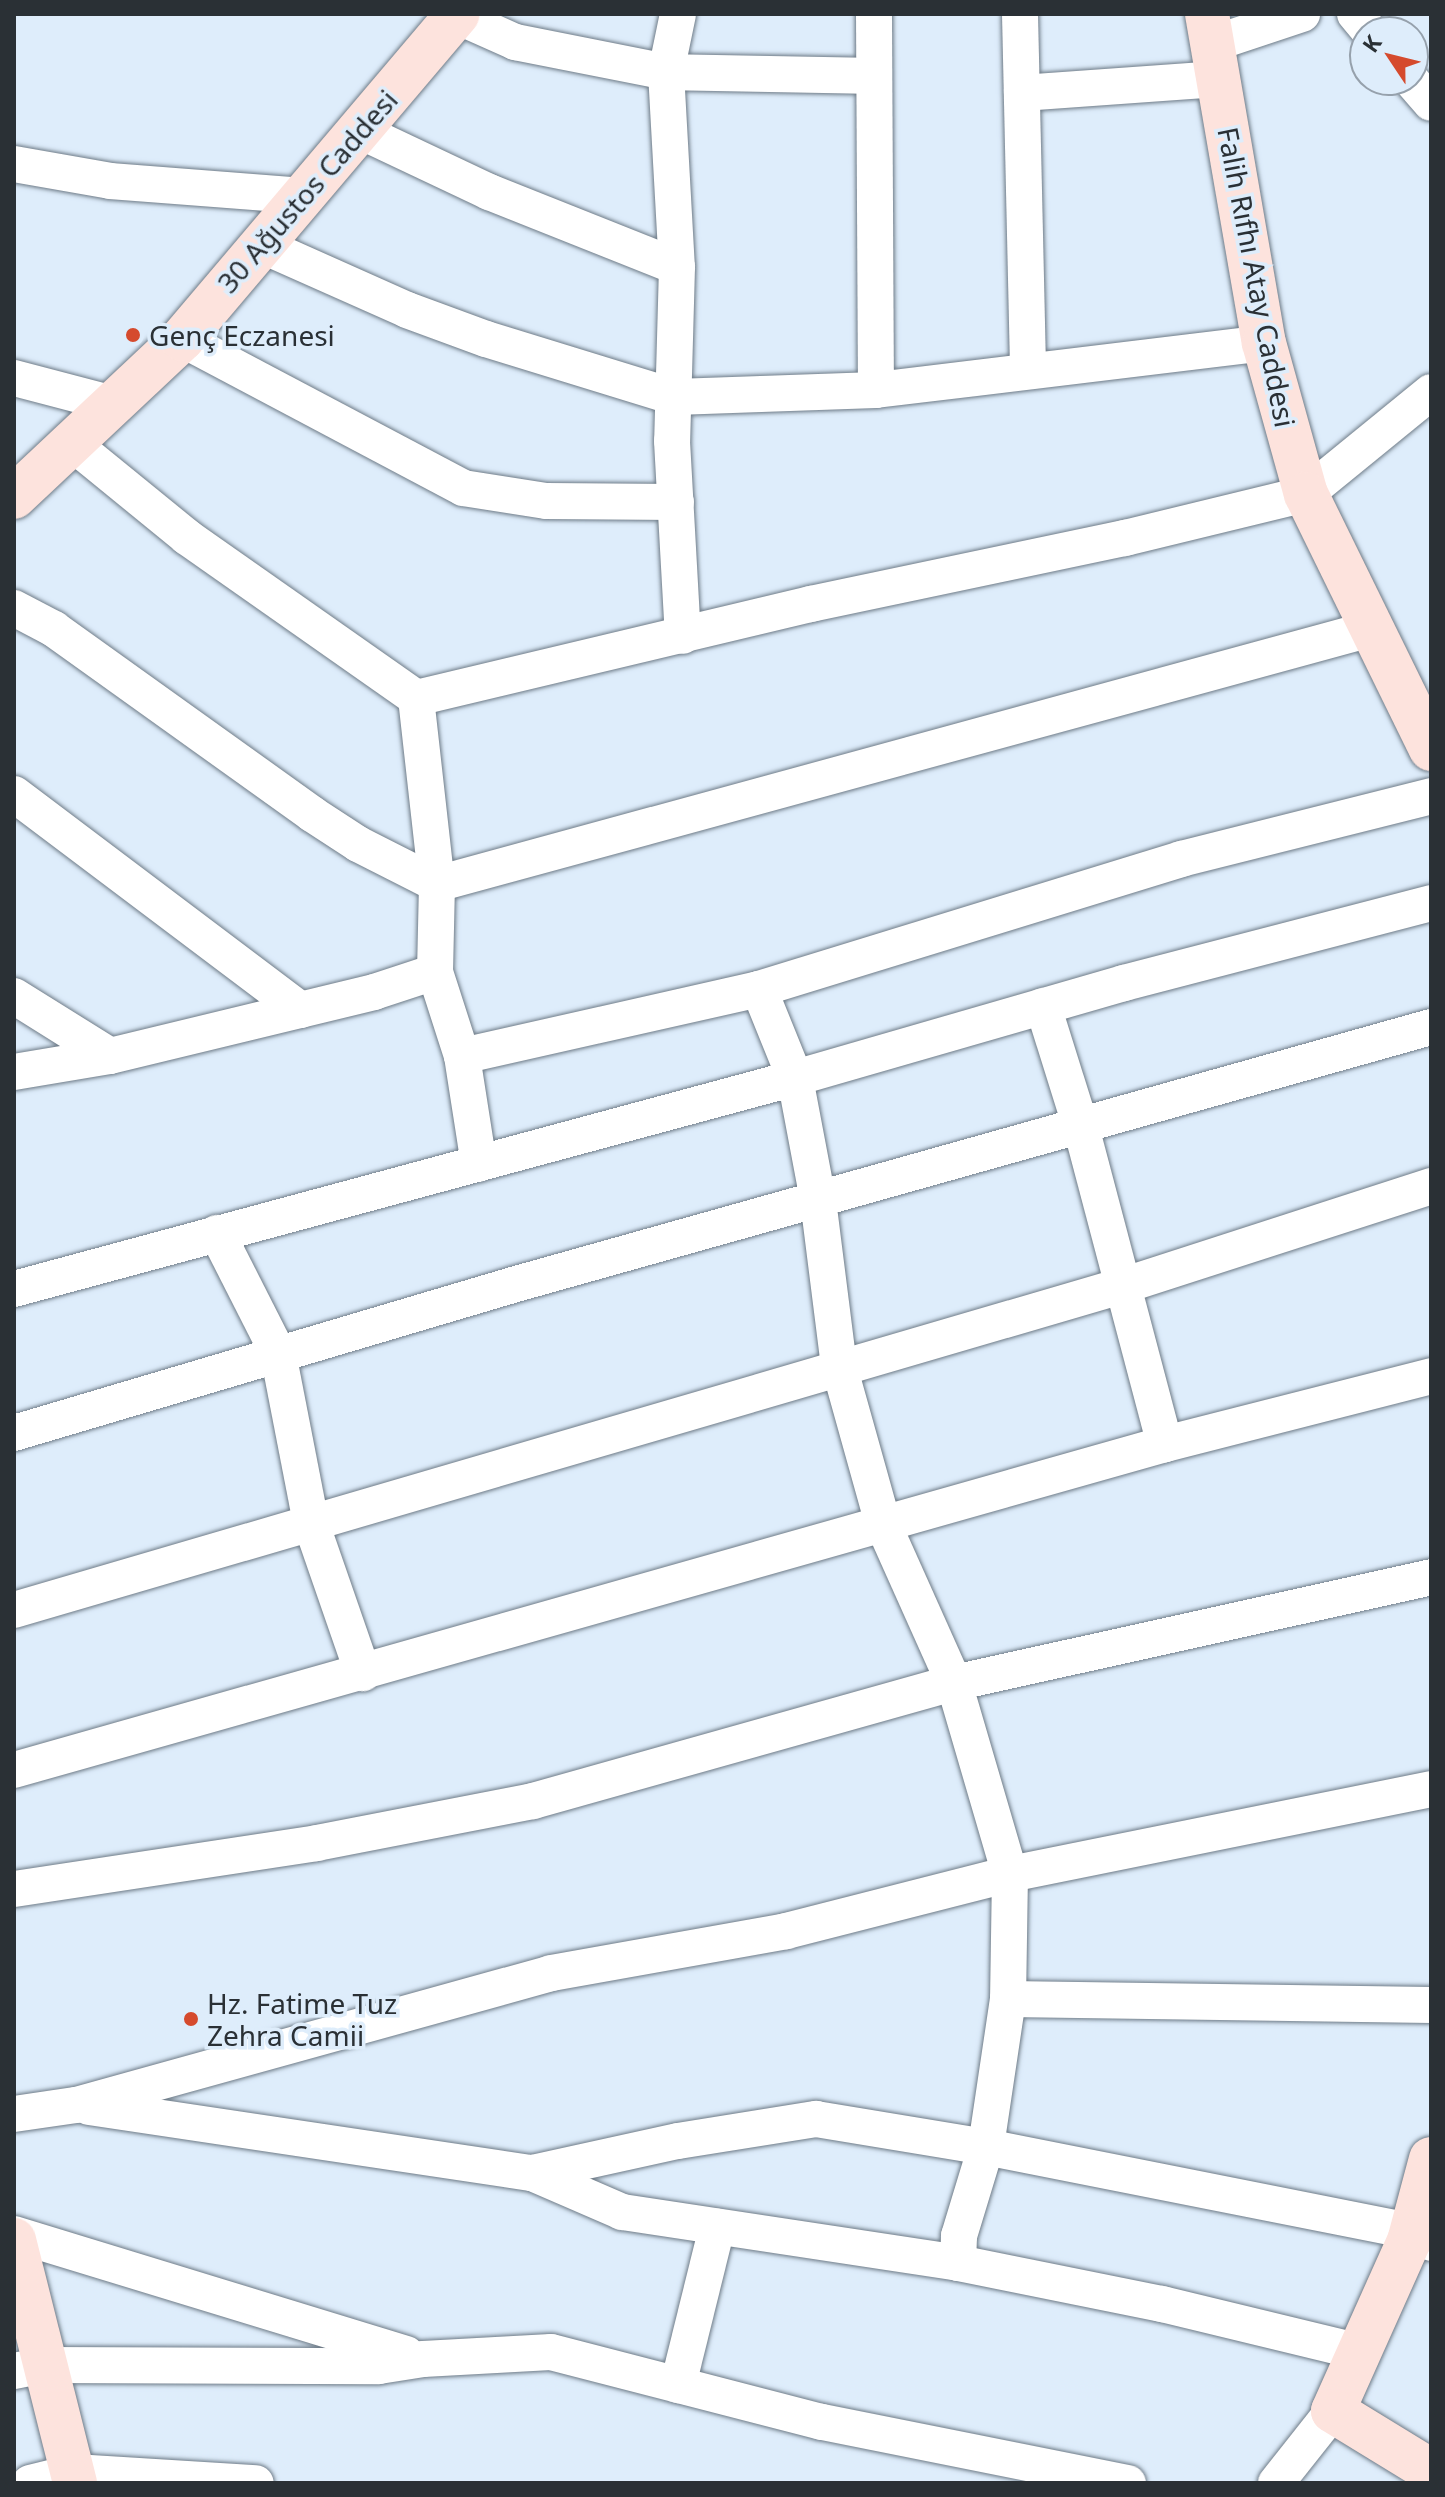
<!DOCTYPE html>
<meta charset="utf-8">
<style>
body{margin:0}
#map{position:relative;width:1445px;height:2497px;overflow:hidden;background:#deedfb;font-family:"Noto Sans",sans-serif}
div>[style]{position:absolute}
.roads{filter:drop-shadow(0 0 2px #6e7b87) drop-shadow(0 0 2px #6e7b87)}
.street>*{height:36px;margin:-18px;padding:0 18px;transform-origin:18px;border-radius:18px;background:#fff}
.secondary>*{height:44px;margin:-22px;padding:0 22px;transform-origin:22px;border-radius:22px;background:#fde3dd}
.dots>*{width:22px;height:22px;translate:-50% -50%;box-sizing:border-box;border:4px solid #deedfb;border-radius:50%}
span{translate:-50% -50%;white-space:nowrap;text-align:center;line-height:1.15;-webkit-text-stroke:7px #deedfb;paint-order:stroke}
.street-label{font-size:28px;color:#2a3035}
.poi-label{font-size:28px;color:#2a3035}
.left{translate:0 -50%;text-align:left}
.frame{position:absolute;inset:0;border:16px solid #2a3035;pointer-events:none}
.north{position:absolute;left:1349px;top:16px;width:80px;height:80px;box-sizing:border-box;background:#deedfb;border:2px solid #96a1ac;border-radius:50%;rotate:305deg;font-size:22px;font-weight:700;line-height:32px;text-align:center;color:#2a3035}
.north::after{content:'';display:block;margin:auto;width:28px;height:36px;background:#d54a2d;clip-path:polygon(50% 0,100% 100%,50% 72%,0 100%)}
</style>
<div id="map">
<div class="roads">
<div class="street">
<div style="left:678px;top:14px;width:59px;rotate:101.7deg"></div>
<div style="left:666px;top:72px;width:195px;rotate:86.8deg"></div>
<div style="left:677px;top:267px;width:174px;rotate:91.6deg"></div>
<div style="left:672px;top:441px;width:195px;rotate:86.8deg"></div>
<div style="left:874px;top:14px;width:376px;rotate:89.7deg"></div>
<div style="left:1020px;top:14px;width:355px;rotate:88.7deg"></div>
<div style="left:1355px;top:14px;width:23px;rotate:50deg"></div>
<div style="left:457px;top:16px;width:64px;rotate:24.1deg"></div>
<div style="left:515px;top:42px;width:154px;rotate:11.2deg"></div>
<div style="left:666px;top:72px;width:207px;rotate:1.1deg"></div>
<div style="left:1212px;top:44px;width:95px;rotate:-18.4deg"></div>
<div style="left:1411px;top:80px;width:30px;rotate:49deg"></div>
<div style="left:1022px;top:93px;width:196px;rotate:-4.1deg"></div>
<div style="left:360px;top:131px;width:143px;rotate:25.3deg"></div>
<div style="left:489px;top:192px;width:202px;rotate:21.7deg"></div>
<div style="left:14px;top:164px;width:97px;rotate:10deg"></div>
<div style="left:110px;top:181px;width:194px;rotate:4.4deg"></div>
<div style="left:259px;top:244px;width:162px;rotate:24deg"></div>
<div style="left:407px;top:310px;width:84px;rotate:20.2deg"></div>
<div style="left:486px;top:339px;width:198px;rotate:17.1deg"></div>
<div style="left:675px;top:397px;width:201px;rotate:-2deg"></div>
<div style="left:876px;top:390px;width:391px;rotate:-6.9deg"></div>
<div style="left:182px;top:339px;width:318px;rotate:27.9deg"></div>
<div style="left:463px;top:488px;width:84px;rotate:8.9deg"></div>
<div style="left:546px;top:501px;width:130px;rotate:0.4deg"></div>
<div style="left:14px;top:378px;width:102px;rotate:14.7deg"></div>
<div style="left:73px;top:444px;width:147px;rotate:39.2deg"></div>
<div style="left:187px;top:537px;width:280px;rotate:35.1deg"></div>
<div style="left:416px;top:698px;width:406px;rotate:-13.4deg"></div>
<div style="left:811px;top:604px;width:321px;rotate:-11.9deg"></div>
<div style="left:1125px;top:538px;width:186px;rotate:-13.7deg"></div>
<div style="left:1306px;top:494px;width:161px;rotate:-39.2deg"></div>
<div style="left:14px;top:608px;width:45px;rotate:27.7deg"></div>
<div style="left:54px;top:629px;width:317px;rotate:35.6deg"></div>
<div style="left:312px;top:814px;width:55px;rotate:33.1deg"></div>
<div style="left:358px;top:844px;width:89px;rotate:26.9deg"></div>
<div style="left:437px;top:884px;width:971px;rotate:-15.28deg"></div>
<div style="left:416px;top:698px;width:187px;rotate:83.6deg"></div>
<div style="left:437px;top:884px;width:88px;rotate:91.3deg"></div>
<div style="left:435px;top:972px;width:88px;rotate:72.2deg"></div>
<div style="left:462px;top:1056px;width:109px;rotate:81.1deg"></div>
<div style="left:14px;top:794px;width:359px;rotate:37deg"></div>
<div style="left:759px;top:989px;width:96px;rotate:68deg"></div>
<div style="left:795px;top:1078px;width:124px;rotate:79.3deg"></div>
<div style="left:818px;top:1200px;width:167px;rotate:82.8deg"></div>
<div style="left:839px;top:1366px;width:164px;rotate:74.4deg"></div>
<div style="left:883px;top:1524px;width:174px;rotate:65.9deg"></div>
<div style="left:954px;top:1683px;width:199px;rotate:73.7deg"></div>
<div style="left:1010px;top:1874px;width:125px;rotate:90.9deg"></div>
<div style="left:1008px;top:1999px;width:150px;rotate:98.5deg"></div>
<div style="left:986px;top:2147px;width:93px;rotate:106.9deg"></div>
<div style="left:959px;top:2236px;width:27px;rotate:92deg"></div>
<div style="left:14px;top:996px;width:113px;rotate:32deg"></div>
<div style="left:1043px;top:1006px;width:127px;rotate:72.6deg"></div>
<div style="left:1081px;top:1127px;width:328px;rotate:75.2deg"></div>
<div style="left:462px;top:1056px;width:304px;rotate:-12.7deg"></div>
<div style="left:759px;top:989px;width:442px;rotate:-17.1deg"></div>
<div style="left:1181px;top:859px;width:258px;rotate:-14.1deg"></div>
<div style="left:14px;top:1072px;width:97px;rotate:-9.5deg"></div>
<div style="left:110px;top:1056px;width:272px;rotate:-13.6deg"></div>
<div style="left:374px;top:992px;width:64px;rotate:-18.2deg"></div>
<div style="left:217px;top:1233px;width:135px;rotate:63.1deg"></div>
<div style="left:278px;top:1353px;width:173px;rotate:79deg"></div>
<div style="left:311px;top:1523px;width:159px;rotate:70.9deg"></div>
<div style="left:14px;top:1289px;width:809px;rotate:-15.12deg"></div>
<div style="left:795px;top:1078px;width:342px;rotate:-16.1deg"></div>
<div style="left:1124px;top:983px;width:317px;rotate:-14.6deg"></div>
<div style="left:14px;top:1433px;width:524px;rotate:-16.53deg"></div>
<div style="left:516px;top:1284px;width:950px;rotate:-15.69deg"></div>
<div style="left:14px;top:1610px;width:1158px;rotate:-16.31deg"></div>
<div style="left:1125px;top:1285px;width:322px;rotate:-17.9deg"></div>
<div style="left:14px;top:1770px;width:1196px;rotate:-15.81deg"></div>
<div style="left:1165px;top:1444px;width:275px;rotate:-14.3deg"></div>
<div style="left:14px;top:1889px;width:306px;rotate:-8.6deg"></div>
<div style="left:317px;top:1843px;width:220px;rotate:-11deg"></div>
<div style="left:533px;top:1801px;width:437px;rotate:-15.7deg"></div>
<div style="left:954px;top:1683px;width:489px;rotate:-12.5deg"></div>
<div style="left:1008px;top:1999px;width:423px;rotate:0.8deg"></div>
<div style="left:89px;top:2107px;width:448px;rotate:8.5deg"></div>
<div style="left:532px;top:2173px;width:98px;rotate:23.4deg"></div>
<div style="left:622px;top:2212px;width:340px;rotate:8.6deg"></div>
<div style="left:958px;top:2263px;width:208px;rotate:11.4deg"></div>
<div style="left:1162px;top:2304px;width:204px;rotate:13.6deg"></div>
<div style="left:14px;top:2114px;width:63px;rotate:-8.3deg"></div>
<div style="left:76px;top:2105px;width:493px;rotate:-15.5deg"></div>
<div style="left:551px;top:1973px;width:239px;rotate:-10.1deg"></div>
<div style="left:786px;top:1931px;width:231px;rotate:-14.3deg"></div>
<div style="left:1010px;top:1874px;width:429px;rotate:-11.4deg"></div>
<div style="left:532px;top:2173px;width:149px;rotate:-12.4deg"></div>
<div style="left:678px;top:2141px;width:140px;rotate:-9.1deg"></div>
<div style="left:816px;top:2119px;width:172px;rotate:9.4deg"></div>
<div style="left:986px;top:2147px;width:434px;rotate:11.2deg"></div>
<div style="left:1412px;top:2231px;width:22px;rotate:32deg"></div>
<div style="left:14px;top:2234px;width:410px;rotate:17deg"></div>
<div style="left:14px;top:2371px;width:33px;rotate:-11deg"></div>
<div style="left:46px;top:2365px;width:333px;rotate:0.2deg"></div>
<div style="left:379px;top:2366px;width:45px;rotate:-9deg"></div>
<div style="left:423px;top:2359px;width:128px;rotate:-3.1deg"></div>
<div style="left:551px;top:2352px;width:280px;rotate:14.5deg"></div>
<div style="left:822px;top:2422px;width:312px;rotate:11.3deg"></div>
<div style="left:678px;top:2385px;width:163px;rotate:-76.1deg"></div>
<div style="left:30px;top:2483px;width:45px;rotate:-14deg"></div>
<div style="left:74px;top:2472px;width:182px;rotate:3.5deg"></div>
<div style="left:1276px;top:2483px;width:92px;rotate:-51.6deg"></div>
</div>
<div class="secondary">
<div style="left:1207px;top:14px;width:334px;rotate:80.2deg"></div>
<div style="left:1264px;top:343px;width:157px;rotate:74.5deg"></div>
<div style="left:1306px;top:494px;width:284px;rotate:63.9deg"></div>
<div style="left:14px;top:497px;width:231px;rotate:-43.2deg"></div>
<div style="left:182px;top:339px;width:426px;rotate:-49.7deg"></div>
<div style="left:1431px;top:2159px;width:85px;rotate:105deg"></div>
<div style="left:1409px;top:2241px;width:186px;rotate:114.1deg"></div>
<div style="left:1333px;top:2411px;width:115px;rotate:31.5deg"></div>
<div style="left:14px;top:2240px;width:251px;rotate:75.9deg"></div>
</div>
</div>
<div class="dots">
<div style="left:133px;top:335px;background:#d54a2d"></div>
<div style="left:191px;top:2019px;background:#d54a2d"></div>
</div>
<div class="street-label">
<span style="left:307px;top:191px;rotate:-49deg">30 Ağustos Caddesi</span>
<span style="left:1257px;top:277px;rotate:79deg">Falih Rıfhı Atay Caddesi</span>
</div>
<div class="poi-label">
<span class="left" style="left:149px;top:335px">Genç Eczanesi</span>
<span class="left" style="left:207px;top:2019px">Hz. Fatime Tuz<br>Zehra Camii</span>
</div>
<div class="frame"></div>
<div class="north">K</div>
</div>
